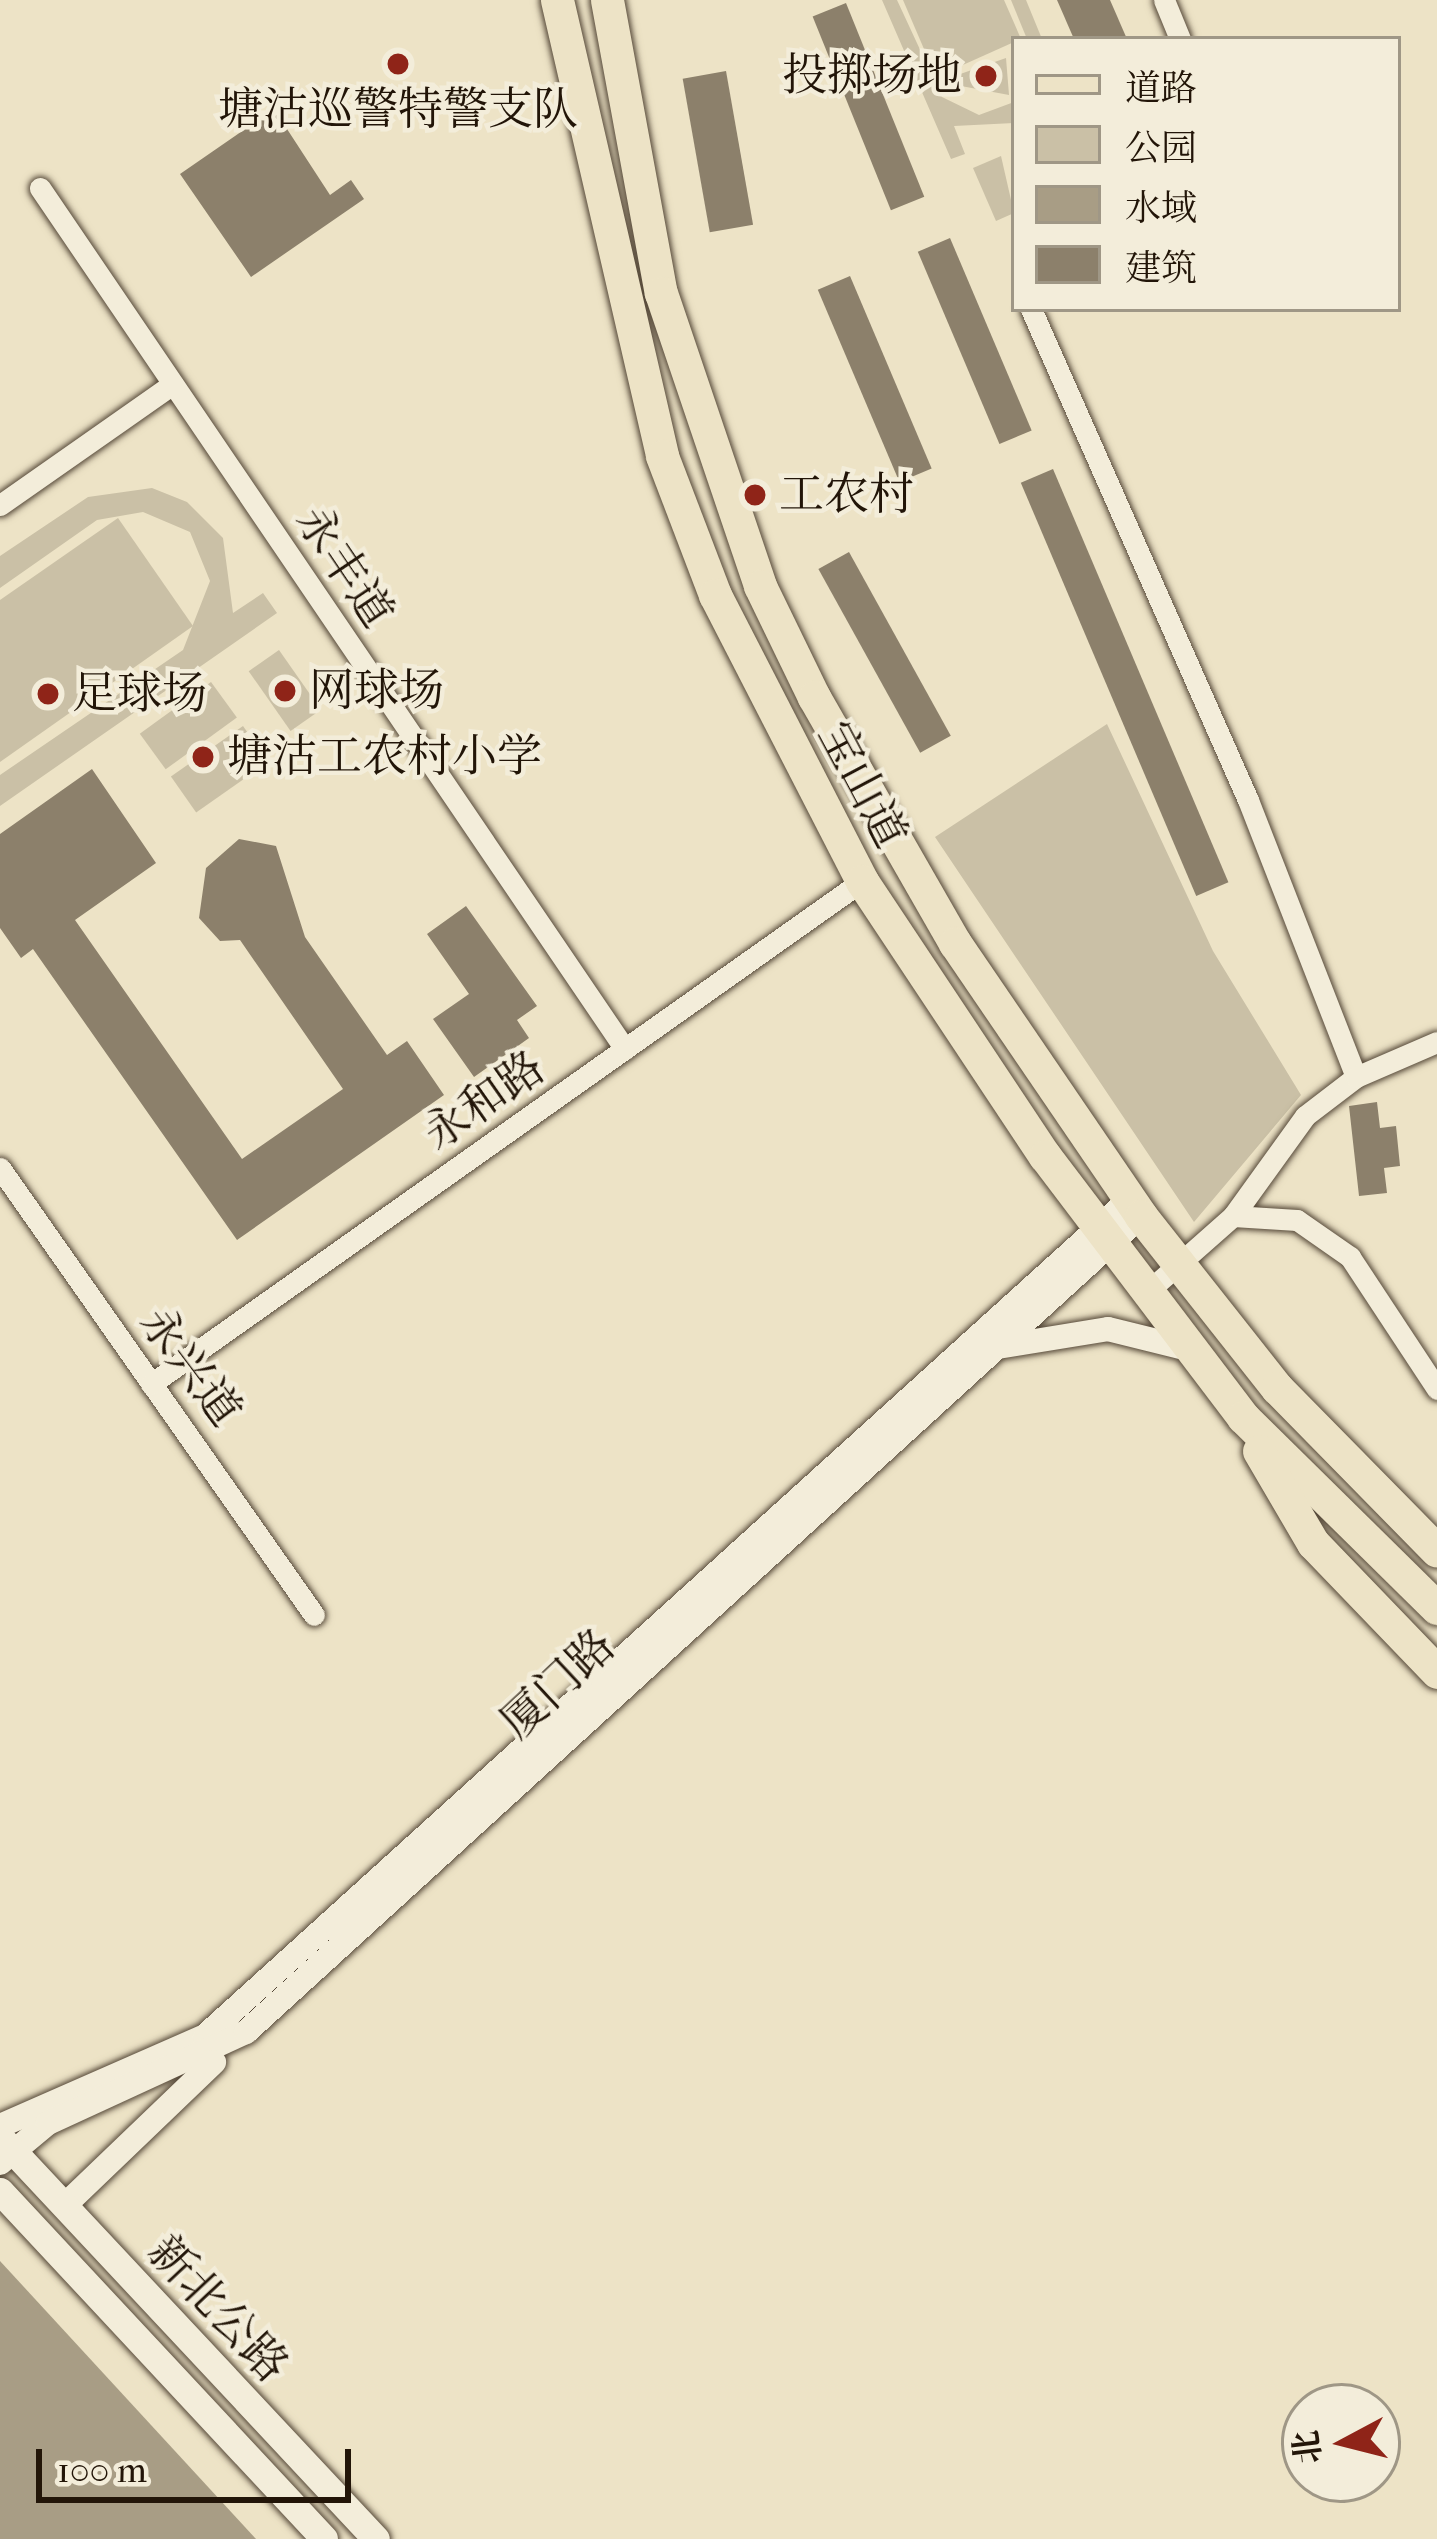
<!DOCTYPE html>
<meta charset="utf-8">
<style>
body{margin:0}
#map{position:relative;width:1437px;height:2539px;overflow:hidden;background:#ede3c6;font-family:"IM FELL French Canon","Noto Serif SC",serif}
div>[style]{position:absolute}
.green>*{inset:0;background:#cac0a6;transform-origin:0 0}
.water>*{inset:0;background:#a89d85}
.building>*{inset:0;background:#8c806b;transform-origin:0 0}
.roads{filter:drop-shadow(0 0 3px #554838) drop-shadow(0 0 3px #554838)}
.minor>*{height:21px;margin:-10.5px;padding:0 10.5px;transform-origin:10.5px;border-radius:10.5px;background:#f3edda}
.tertiary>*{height:24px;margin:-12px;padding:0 12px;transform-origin:12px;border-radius:12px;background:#f3edda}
.secondary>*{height:27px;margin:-13.5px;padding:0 13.5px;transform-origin:13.5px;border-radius:13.5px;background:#f3edda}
.primary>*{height:33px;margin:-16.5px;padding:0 16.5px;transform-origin:16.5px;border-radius:16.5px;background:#ede3c6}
.dots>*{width:33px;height:33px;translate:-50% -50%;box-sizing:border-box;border:6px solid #f3edda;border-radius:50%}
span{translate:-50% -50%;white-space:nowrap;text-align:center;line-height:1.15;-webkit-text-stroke:9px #f3edda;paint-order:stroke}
.poi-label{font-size:45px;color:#221508}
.right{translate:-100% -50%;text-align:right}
.left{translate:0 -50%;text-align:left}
.street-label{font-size:45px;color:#221508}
.legend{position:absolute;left:1011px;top:36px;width:390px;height:276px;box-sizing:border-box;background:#f3edda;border:3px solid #9f9786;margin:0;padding:15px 21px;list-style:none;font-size:36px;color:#221508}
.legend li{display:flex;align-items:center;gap:24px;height:60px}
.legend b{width:60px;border:3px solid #9f9786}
.north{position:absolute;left:1281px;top:2383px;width:120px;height:120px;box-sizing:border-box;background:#f3edda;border:3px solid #9f9786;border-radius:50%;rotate:263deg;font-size:33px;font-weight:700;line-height:48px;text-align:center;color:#221508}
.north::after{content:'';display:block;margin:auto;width:42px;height:54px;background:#8f2418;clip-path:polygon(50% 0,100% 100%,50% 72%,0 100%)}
.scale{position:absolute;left:36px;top:2449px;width:315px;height:54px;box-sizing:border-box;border:6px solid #221508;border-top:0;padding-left:15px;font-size:36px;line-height:42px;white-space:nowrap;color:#221508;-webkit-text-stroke:9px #f3edda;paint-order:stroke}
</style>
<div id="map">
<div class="green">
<div style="clip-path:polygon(882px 0,897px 0,942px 97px,979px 115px,1014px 102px,1014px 123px,954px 126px,965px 154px,951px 159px)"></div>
<div style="clip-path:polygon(903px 0,1004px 0,1021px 39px,936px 77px)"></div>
<div style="clip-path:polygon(1011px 0,1026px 0,1042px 39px,1027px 39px)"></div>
<div style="clip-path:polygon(1006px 58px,1009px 95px,945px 83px,946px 79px)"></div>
<div style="clip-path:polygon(1001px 156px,1014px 213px,996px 221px,973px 168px)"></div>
<div style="clip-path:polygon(152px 488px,187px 502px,223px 538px,233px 613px,263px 593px,277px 613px,0 806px,0 775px,183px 650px,210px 581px,190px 532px,143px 512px,97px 520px,0 588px,0 556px,88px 497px)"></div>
<div style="clip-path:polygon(118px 518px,193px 626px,0 762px,0 600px)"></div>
<div style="left:279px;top:650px;width:73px;height:37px;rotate:55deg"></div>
<div style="left:211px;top:682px;width:44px;height:88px;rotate:54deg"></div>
<div style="clip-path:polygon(1107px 724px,1213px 951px,1301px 1095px,1194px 1222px,935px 837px)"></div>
<div style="left:243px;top:726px;width:44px;height:88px;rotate:55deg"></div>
</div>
<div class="water">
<div style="clip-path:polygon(0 2261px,256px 2539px,0 2539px)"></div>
</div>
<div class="building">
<div style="clip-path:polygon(1057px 0,1110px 0,1127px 39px,1074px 39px)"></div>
<div style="left:846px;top:3px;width:209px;height:36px;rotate:68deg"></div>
<div style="left:726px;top:71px;width:156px;height:44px;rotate:80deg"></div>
<div style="clip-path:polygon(274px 109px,330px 195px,351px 180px,364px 199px,251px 277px,180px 174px)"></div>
<div style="left:950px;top:238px;width:209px;height:35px;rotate:67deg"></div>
<div style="left:850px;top:276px;width:209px;height:35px;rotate:67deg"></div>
<div style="left:1053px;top:469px;width:449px;height:35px;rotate:67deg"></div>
<div style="left:849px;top:552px;width:210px;height:35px;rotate:61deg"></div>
<div style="clip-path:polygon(92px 769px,156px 863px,75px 920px,242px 1159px,343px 1089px,240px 940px,220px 941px,199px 918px,206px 868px,239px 839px,276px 846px,305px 937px,387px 1055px,407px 1041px,444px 1095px,237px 1240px,33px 949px,21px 958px,0 928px,0 834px)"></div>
<div style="clip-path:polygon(466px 906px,537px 1006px,517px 1020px,529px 1038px,474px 1077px,433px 1019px,469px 994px,427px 934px)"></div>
<div style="clip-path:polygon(1377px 1102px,1380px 1128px,1396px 1126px,1400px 1166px,1384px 1168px,1387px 1193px,1359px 1196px,1349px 1106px)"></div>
</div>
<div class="roads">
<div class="minor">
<div style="left:1164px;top:0;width:42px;rotate:67.7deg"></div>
<div style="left:40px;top:188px;width:1041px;rotate:55.81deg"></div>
<div style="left:1031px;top:309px;width:537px;rotate:66.16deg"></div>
<div style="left:1248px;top:800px;width:297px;rotate:68.7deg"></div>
<div style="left:0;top:505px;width:211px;rotate:-35deg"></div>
<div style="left:0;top:1168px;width:546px;rotate:54.91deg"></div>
<div style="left:1233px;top:1216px;width:64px;rotate:3.6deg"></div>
<div style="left:1297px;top:1220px;width:65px;rotate:34.9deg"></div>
<div style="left:1350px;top:1257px;width:158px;rotate:56.6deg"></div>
<div style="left:1147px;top:1292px;width:115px;rotate:-41.5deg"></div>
<div style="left:1233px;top:1216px;width:123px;rotate:-54.2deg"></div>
<div style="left:1305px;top:1116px;width:64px;rotate:-37.4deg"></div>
<div style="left:1356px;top:1077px;width:88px;rotate:-23.4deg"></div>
<div style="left:151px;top:1384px;width:871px;rotate:-35.28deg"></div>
</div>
<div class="tertiary">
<div style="left:998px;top:1347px;width:111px;rotate:-9.3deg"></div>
<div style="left:1108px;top:1329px;width:79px;rotate:13.9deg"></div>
<div style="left:0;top:2126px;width:224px;rotate:-23.7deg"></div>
<div style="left:205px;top:2036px;width:1247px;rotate:-42.14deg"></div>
<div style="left:0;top:2163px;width:62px;rotate:-39.8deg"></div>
<div style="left:48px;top:2123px;width:218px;rotate:-24.7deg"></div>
<div style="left:246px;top:2032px;width:1211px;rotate:-42.36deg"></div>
<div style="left:64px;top:2206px;width:208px;rotate:-43.8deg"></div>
</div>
<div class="secondary">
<div style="left:0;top:2137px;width:550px;rotate:46.91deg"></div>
<div style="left:0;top:2191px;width:475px;rotate:47deg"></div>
</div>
<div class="primary">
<div style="left:557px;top:0;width:468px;rotate:77deg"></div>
<div style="left:662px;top:456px;width:149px;rotate:69.1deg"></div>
<div style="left:715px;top:595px;width:322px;rotate:62.8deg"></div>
<div style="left:862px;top:881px;width:330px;rotate:56.4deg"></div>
<div style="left:1045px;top:1156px;width:328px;rotate:52.8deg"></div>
<div style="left:1243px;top:1417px;width:272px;rotate:44.6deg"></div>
<div style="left:607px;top:0;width:298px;rotate:79.6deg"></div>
<div style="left:661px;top:293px;width:309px;rotate:71.3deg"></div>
<div style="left:760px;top:586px;width:123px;rotate:64.1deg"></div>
<div style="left:814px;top:697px;width:284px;rotate:60.2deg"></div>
<div style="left:955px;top:943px;width:330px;rotate:55.7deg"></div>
<div style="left:1141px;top:1216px;width:219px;rotate:51.7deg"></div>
<div style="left:1277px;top:1388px;width:228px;rotate:45.5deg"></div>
<div style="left:1259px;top:1451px;width:107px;rotate:59.6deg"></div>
<div style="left:1313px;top:1543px;width:179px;rotate:46.1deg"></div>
</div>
</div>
<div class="dots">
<div style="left:398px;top:64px;background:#8f2418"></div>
<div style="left:986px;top:76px;background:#8f2418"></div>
<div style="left:755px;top:495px;background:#8f2418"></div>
<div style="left:285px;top:691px;background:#8f2418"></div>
<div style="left:48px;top:694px;background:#8f2418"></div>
<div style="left:203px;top:757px;background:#8f2418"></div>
</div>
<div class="poi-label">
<span class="right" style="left:962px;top:76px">投掷场地</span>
<span style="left:398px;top:110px">塘沽巡警特警支队</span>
<span class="left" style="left:779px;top:495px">工农村</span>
<span class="left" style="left:309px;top:691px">网球场</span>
<span class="left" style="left:72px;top:694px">足球场</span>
<span class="left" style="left:227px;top:757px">塘沽工农村小学</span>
</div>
<div class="street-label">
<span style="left:344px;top:567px;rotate:56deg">永丰道</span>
<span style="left:862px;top:785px;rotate:62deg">宝山道</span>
<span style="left:484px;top:1101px;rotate:-35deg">永和路</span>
<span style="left:190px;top:1367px;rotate:53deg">永兴道</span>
<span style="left:558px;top:1684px;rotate:-43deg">厦门路</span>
<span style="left:218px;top:2309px;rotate:47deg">新北公路</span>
</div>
<ul class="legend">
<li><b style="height:15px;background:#ede3c6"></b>道路</li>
<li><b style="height:33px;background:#cac0a6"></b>公园</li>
<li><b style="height:33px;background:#a89d85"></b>水域</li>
<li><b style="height:33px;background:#8c806b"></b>建筑</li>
</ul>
<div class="north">北</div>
<div class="scale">100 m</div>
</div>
